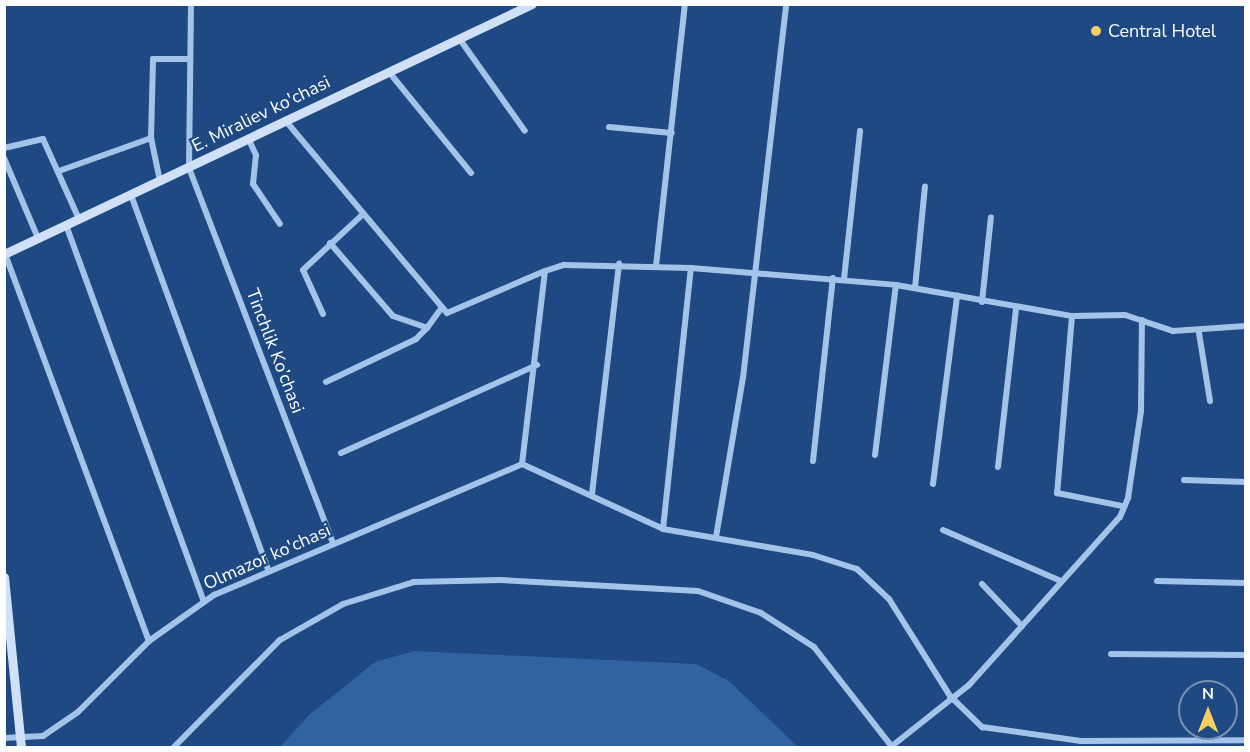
<!DOCTYPE html>
<meta charset="utf-8">
<style>
body{margin:0}
#map{position:relative;width:1250px;height:752px;overflow:hidden;background:#1e4982;font-family:"Nunito Sans",sans-serif}
div>[style]{position:absolute}
.green>*{inset:0;background:#3163a0}
.street>*{height:6px;margin:-3px;padding:0 3px;transform-origin:3px;border-radius:3px;background:#a4c3e9}
.secondary>*{height:9px;margin:-4.5px;padding:0 4.5px;transform-origin:4.5px;border-radius:4.5px;background:#cfe0f7}
.dots>*{width:16px;height:16px;translate:-50% -50%;box-sizing:border-box;border:3px solid #1e4982;border-radius:50%}
span{translate:-50% -50%;white-space:nowrap;text-align:center;line-height:1.15;-webkit-text-stroke:4.5px #1e4982;paint-order:stroke}
.poi-label{font-size:18px;color:#fff}
.left{translate:0 -50%;text-align:left}
.street-label{font-size:18px;color:#fff}
.frame{position:absolute;inset:0;border:6px solid #fff;pointer-events:none}
.north{position:absolute;left:1178px;top:680px;width:60px;height:60px;box-sizing:border-box;background:#1e4982;border:2px solid #7892b4;border-radius:50%;rotate:0deg;font-size:16px;font-weight:700;line-height:24px;text-align:center;color:#fff}
.north::after{content:'';display:block;margin:auto;width:21px;height:27px;background:#f8ce62;clip-path:polygon(50% 0,100% 100%,50% 72%,0 100%)}
</style>
<div id="map">
<div class="green">
<div style="clip-path:polygon(414px 651px,696px 664px,729px 681px,798px 747px,280px 747px,309px 715px,375px 662px)"></div>
</div>
<div class="street">
<div style="left:191px;top:4px;width:164px;rotate:90.7deg"></div>
<div style="left:189px;top:168px;width:403px;rotate:69deg"></div>
<div style="left:461px;top:41px;width:110px;rotate:54.6deg"></div>
<div style="left:389px;top:72px;width:130px;rotate:50.9deg"></div>
<div style="left:285px;top:120px;width:252px;rotate:50deg"></div>
<div style="left:447px;top:313px;width:107px;rotate:-23.2deg"></div>
<div style="left:609px;top:127px;width:63px;rotate:5.4deg"></div>
<div style="left:248px;top:138px;width:19px;rotate:65deg"></div>
<div style="left:256px;top:155px;width:29px;rotate:96deg"></div>
<div style="left:253px;top:184px;width:48px;rotate:56deg"></div>
<div style="left:4px;top:148px;width:40px;rotate:-13deg"></div>
<div style="left:43px;top:139px;width:88px;rotate:65.8deg"></div>
<div style="left:4px;top:158px;width:87px;rotate:67deg"></div>
<div style="left:59px;top:171px;width:98px;rotate:-19.7deg"></div>
<div style="left:160px;top:181px;width:44px;rotate:-101.8deg"></div>
<div style="left:151px;top:138px;width:79px;rotate:-88.5deg"></div>
<div style="left:153px;top:59px;width:37px"></div>
<div style="left:131px;top:195px;width:401px;rotate:69.9deg"></div>
<div style="left:66px;top:225px;width:401px;rotate:69.9deg"></div>
<div style="left:330px;top:243px;width:96px;rotate:49.2deg"></div>
<div style="left:393px;top:316px;width:36px;rotate:19deg"></div>
<div style="left:427px;top:328px;width:24px;rotate:-54deg"></div>
<div style="left:5px;top:254px;width:413px;rotate:69.6deg"></div>
<div style="left:656px;top:266px;width:264px;rotate:-83.7deg"></div>
<div style="left:844px;top:279px;width:149px;rotate:-83.8deg"></div>
<div style="left:915px;top:288px;width:102px;rotate:-84.4deg"></div>
<div style="left:982px;top:302px;width:85px;rotate:-84deg"></div>
<div style="left:323px;top:314px;width:48px;rotate:-114.4deg"></div>
<div style="left:303px;top:270px;width:82px;rotate:-43deg"></div>
<div style="left:1072px;top:316px;width:53px;rotate:-1.1deg"></div>
<div style="left:1125px;top:315px;width:51px;rotate:18.4deg"></div>
<div style="left:1173px;top:331px;width:73px;rotate:-3.9deg"></div>
<div style="left:1199px;top:333px;width:69px;rotate:80.8deg"></div>
<div style="left:326px;top:382px;width:100px;rotate:-25.5deg"></div>
<div style="left:416px;top:339px;width:16px;rotate:-45deg"></div>
<div style="left:341px;top:453px;width:215px;rotate:-24.2deg"></div>
<div style="left:875px;top:455px;width:171px;rotate:-83deg"></div>
<div style="left:813px;top:461px;width:184px;rotate:-83.8deg"></div>
<div style="left:522px;top:464px;width:194px;rotate:-83.2deg"></div>
<div style="left:545px;top:271px;width:20px;rotate:-18deg"></div>
<div style="left:564px;top:265px;width:127px;rotate:1.4deg"></div>
<div style="left:691px;top:268px;width:206px;rotate:4.7deg"></div>
<div style="left:896px;top:285px;width:179px;rotate:10deg"></div>
<div style="left:1072px;top:316px;width:178px;rotate:94.8deg"></div>
<div style="left:1057px;top:493px;width:66px;rotate:11.3deg"></div>
<div style="left:522px;top:464px;width:155px;rotate:24.7deg"></div>
<div style="left:663px;top:529px;width:152px;rotate:9.8deg"></div>
<div style="left:813px;top:555px;width:46px;rotate:17.7deg"></div>
<div style="left:857px;top:569px;width:44px;rotate:43.2deg"></div>
<div style="left:889px;top:599px;width:115px;rotate:57.8deg"></div>
<div style="left:950px;top:696px;width:45px;rotate:44.1deg"></div>
<div style="left:982px;top:727px;width:100px;rotate:8deg"></div>
<div style="left:1081px;top:741px;width:165px;rotate:-0.3deg"></div>
<div style="left:998px;top:467px;width:159px;rotate:-83.5deg"></div>
<div style="left:1184px;top:480px;width:62px;rotate:1.8deg"></div>
<div style="left:933px;top:484px;width:190px;rotate:-82.7deg"></div>
<div style="left:592px;top:494px;width:232px;rotate:-83.3deg"></div>
<div style="left:663px;top:529px;width:262px;rotate:-83.9deg"></div>
<div style="left:943px;top:530px;width:129px;rotate:23.4deg"></div>
<div style="left:716px;top:537px;width:161px;rotate:-80.4deg"></div>
<div style="left:743px;top:378px;width:376px;rotate:-83.4deg"></div>
<div style="left:1157px;top:581px;width:89px;rotate:1.3deg"></div>
<div style="left:982px;top:584px;width:58px;rotate:46.4deg"></div>
<div style="left:1111px;top:654px;width:135px;rotate:0.4deg"></div>
<div style="left:4px;top:738px;width:39px;rotate:-3deg"></div>
<div style="left:43px;top:736px;width:42px;rotate:-34.4deg"></div>
<div style="left:78px;top:712px;width:100px;rotate:-45deg"></div>
<div style="left:149px;top:641px;width:80px;rotate:-35.3deg"></div>
<div style="left:214px;top:595px;width:335px;rotate:-23deg"></div>
<div style="left:892px;top:746px;width:98px;rotate:-38.4deg"></div>
<div style="left:969px;top:685px;width:226px;rotate:-48.1deg"></div>
<div style="left:1120px;top:517px;width:21px;rotate:-67deg"></div>
<div style="left:1128px;top:498px;width:88px;rotate:-81.5deg"></div>
<div style="left:1141px;top:411px;width:91px;rotate:-89.4deg"></div>
<div style="left:173px;top:748px;width:152px;rotate:-45.3deg"></div>
<div style="left:280px;top:640px;width:73px;rotate:-29.7deg"></div>
<div style="left:343px;top:604px;width:74px;rotate:-17.2deg"></div>
<div style="left:414px;top:582px;width:86px;rotate:-1.3deg"></div>
<div style="left:500px;top:580px;width:198px;rotate:3.2deg"></div>
<div style="left:698px;top:591px;width:67px;rotate:19.2deg"></div>
<div style="left:761px;top:613px;width:63px;rotate:32.7deg"></div>
<div style="left:814px;top:647px;width:128px;rotate:52deg"></div>
</div>
<div class="secondary">
<div style="left:4px;top:254px;width:584px;rotate:-25.34deg"></div>
<div style="left:4px;top:577px;width:172px;rotate:84.3deg"></div>
</div>
<div class="dots">
<div style="left:1096px;top:31px;background:#f8ce62"></div>
</div>
<div class="poi-label">
<span class="left" style="left:1108px;top:31px">Central Hotel</span>
</div>
<div class="street-label">
<span style="left:261px;top:114px;rotate:-26deg">E. Miraliev ko'chasi</span>
<span style="left:275px;top:351px;rotate:69deg">Tinchlik Ko’chasi</span>
<span style="left:267px;top:557px;rotate:-24deg">Olmazor ko'chasi</span>
</div>
<div class="frame"></div>
<div class="north">N</div>
</div>
